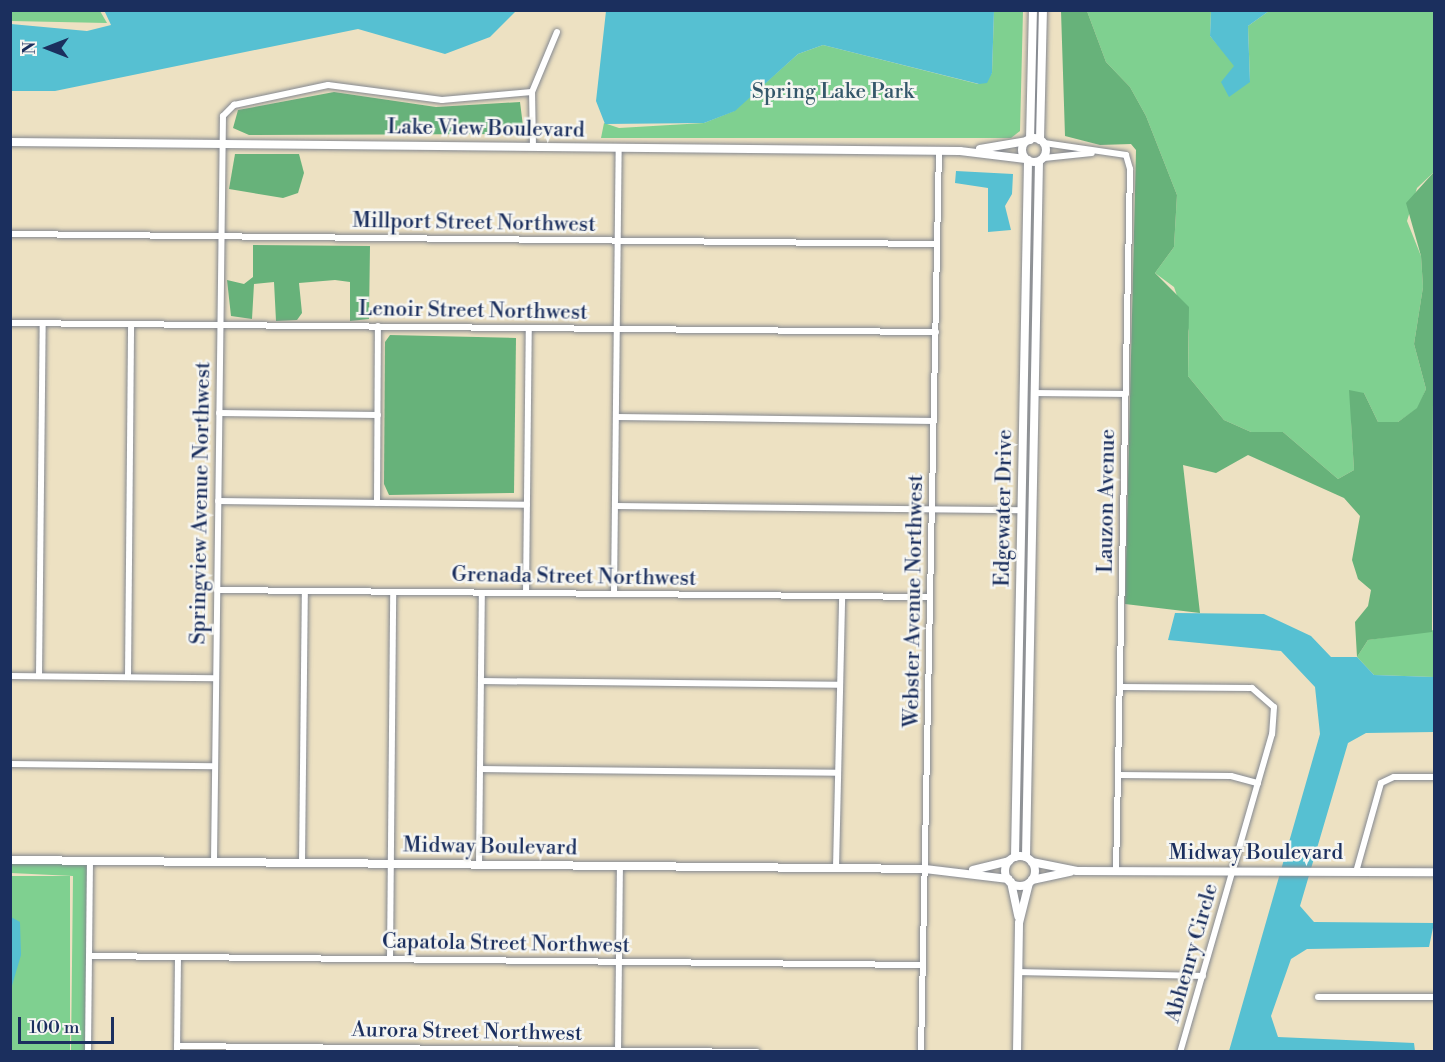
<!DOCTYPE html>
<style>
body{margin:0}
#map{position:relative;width:1445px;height:1062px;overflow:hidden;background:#ede1c2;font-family:"Libre Bodoni",serif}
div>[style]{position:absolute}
.green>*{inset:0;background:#7fd090;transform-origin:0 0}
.forest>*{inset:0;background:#67b27a}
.water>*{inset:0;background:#56c0d2}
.roads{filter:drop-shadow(0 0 2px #848890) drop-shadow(0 0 2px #848890)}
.minor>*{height:6px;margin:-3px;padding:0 3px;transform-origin:3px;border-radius:3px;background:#fff}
.tertiary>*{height:8px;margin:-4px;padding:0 4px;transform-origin:4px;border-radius:4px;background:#fff}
.tertiary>.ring{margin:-4px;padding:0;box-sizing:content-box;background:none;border:8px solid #fff;border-radius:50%}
span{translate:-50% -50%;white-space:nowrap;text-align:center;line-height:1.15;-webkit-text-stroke:5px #f6f6f2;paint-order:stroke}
.park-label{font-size:21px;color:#34576a}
.street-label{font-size:21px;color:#1b2f5e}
.frame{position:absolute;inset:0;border:12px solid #1b2f5e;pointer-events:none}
.north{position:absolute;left:18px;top:18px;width:60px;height:60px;-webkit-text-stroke:4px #f6f6f2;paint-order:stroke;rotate:270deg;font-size:16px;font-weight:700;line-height:24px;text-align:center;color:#1b2f5e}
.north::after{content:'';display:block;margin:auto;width:21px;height:27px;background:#1b2f5e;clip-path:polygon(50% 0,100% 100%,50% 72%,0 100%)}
.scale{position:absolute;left:18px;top:1017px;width:96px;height:27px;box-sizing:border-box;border:3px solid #1b2f5e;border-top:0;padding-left:8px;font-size:18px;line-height:21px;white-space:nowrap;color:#1b2f5e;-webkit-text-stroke:4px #f6f6f2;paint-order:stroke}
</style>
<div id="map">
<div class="green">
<div style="clip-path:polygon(10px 11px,100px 11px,107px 23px,11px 21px)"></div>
<div style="clip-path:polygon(994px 11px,1023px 11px,1020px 131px,1011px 138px,601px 138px,604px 123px,619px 128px,704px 123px,734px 111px,798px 54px,823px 45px,978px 84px,992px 73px)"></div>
<div style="clip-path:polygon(1087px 11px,1211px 11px,1210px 36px,1250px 82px,1248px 26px,1269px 11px,1434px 11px,1434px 172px,1417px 188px,1407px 221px,1421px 256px,1423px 287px,1414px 344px,1426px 389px,1418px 408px,1398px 422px,1378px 422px,1364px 393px,1351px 419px,1354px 470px,1338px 479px,1283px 432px,1251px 432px,1224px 420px,1188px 376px,1189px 331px,1174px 287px,1155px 273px,1174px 247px,1177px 195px,1146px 116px,1130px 87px,1106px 62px)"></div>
<div style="clip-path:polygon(1434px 630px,1434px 677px,1374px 675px,1357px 657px,1368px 640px)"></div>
<div style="clip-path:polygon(11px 863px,87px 864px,85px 1051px,71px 1051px,73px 876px,11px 873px)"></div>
<div style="left:10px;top:876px;width:60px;height:175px"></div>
</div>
<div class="forest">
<div style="clip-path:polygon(1061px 11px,1087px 11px,1106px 62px,1130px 87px,1146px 116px,1177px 195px,1174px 247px,1155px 273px,1189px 307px,1188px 376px,1224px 420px,1251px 432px,1283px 432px,1338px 479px,1354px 470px,1349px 390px,1364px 393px,1378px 422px,1398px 422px,1417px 408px,1426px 389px,1414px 344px,1423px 287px,1421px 256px,1406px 203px,1434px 172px,1432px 632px,1368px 640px,1357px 657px,1355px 622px,1368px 606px,1371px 590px,1358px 579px,1352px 560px,1360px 516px,1344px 498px,1248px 455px,1216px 473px,1183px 465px,1200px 613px,1125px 604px,1136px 150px,1131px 144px,1100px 145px,1065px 136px)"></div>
<div style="clip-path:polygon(334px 92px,436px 107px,520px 102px,524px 134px,249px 135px,233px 128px,238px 110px)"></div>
<div style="clip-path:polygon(235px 154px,299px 154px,304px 173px,298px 193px,283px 198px,229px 189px)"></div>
<div style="clip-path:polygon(253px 245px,370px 246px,369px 319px,350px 321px,350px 282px,335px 280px,299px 283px,302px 313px,297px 320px,276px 321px,274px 282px,254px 284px,252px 319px,231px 316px,227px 280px,244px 284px,253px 277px)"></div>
<div style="clip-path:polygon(390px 335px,516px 338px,514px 493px,389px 495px,384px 484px,385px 342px)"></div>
</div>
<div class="water">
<div style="clip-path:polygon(104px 10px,516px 10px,516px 11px,490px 37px,445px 54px,358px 29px,55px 91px,11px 91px,11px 24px,87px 31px,111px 25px)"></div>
<div style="clip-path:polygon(606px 11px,994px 11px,992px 73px,987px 83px,979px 84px,823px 45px,798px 54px,735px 111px,704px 123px,605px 124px,596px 101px)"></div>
<div style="clip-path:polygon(1211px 11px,1269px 11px,1248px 26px,1250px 82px,1229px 97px,1221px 82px,1234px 66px,1210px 36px)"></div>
<div style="clip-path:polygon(956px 171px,1013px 174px,1012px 194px,1005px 206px,1011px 230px,988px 232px,988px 188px,955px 183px)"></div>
<div style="clip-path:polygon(1175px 613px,1264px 614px,1311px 636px,1331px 657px,1357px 657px,1374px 675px,1434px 677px,1434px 732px,1366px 733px,1348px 743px,1300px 906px,1314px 922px,1434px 923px,1429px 947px,1307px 949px,1291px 959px,1271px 1016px,1278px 1037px,1414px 1043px,1415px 1051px,1229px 1051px,1320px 734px,1315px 687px,1281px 651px,1168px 640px)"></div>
<div style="clip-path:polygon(11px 917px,20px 922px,21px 955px,11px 989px)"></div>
</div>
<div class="roads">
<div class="minor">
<div style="left:1044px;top:143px;width:83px;rotate:8.3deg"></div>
<div style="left:1126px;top:155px;width:15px;rotate:74deg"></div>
<div style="left:1130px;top:169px;width:702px;rotate:91.14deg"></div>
<div style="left:533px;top:147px;width:55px;rotate:-91deg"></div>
<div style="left:532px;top:92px;width:65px;rotate:-67.4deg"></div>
<div style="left:1044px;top:158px;width:48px;rotate:-5.9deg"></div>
<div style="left:10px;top:234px;width:927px;rotate:0.62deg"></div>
<div style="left:10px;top:323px;width:926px;rotate:0.56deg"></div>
<div style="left:1036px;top:393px;width:90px;rotate:0.6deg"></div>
<div style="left:219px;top:413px;width:159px;rotate:0.7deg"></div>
<div style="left:616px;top:417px;width:318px;rotate:0.7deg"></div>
<div style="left:218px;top:501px;width:309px;rotate:0.7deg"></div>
<div style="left:377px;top:503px;width:177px;rotate:-89.7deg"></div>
<div style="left:615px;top:506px;width:407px;rotate:0.6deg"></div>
<div style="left:217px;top:590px;width:713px;rotate:0.56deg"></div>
<div style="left:526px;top:593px;width:265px;rotate:-89.4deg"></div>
<div style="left:614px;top:594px;width:446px;rotate:-89.4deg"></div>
<div style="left:10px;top:676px;width:206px;rotate:0.6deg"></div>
<div style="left:39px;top:676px;width:353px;rotate:-89.4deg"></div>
<div style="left:128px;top:677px;width:353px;rotate:-89.5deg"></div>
<div style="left:481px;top:681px;width:357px;rotate:0.6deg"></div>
<div style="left:1120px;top:687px;width:132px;rotate:0.4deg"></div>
<div style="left:1252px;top:688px;width:29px;rotate:41deg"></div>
<div style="left:1274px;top:707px;width:27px;rotate:94deg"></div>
<div style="left:1272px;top:734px;width:331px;rotate:106.1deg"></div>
<div style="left:10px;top:764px;width:205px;rotate:0.6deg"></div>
<div style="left:480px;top:769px;width:358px;rotate:0.6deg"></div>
<div style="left:1118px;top:775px;width:113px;rotate:0.5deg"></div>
<div style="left:1231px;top:776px;width:28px;rotate:15deg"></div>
<div style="left:214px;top:862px;width:746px;rotate:-89.31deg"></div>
<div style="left:223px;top:116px;width:16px;rotate:-45deg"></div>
<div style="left:234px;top:105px;width:96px;rotate:-12deg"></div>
<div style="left:328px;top:85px;width:115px;rotate:7.5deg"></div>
<div style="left:442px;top:100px;width:90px;rotate:-5.1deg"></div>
<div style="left:302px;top:863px;width:272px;rotate:-89.4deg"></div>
<div style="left:479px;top:865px;width:272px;rotate:-89.4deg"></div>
<div style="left:836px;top:868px;width:272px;rotate:-88.7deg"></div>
<div style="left:1356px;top:872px;width:92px;rotate:-74.3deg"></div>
<div style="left:1381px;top:783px;width:14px;rotate:-25deg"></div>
<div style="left:1394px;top:777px;width:40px"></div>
<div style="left:89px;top:956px;width:834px;rotate:0.62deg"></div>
<div style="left:390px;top:959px;width:367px;rotate:-89.5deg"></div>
<div style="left:1019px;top:972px;width:184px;rotate:1.2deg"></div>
<div style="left:1318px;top:997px;width:116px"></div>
<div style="left:177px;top:1046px;width:580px;rotate:0.59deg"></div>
<div style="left:88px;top:1052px;width:191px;rotate:-89.4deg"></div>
<div style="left:177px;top:1052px;width:95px;rotate:-89.4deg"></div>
<div style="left:618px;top:1052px;width:186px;rotate:-89.4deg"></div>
<div style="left:921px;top:1052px;width:901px;rotate:-88.86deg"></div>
</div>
<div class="tertiary">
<div class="ring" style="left:1022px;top:138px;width:16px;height:16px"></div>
<div style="left:1030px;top:140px;width:130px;rotate:-88.7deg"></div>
<div style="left:1040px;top:140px;width:130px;rotate:-88.7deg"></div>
<div style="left:10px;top:142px;width:950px;rotate:0.54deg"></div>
<div style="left:960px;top:151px;width:66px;rotate:6.9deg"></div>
<div style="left:980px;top:149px;width:48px;rotate:-9.7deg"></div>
<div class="ring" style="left:1005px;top:856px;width:22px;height:22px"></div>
<div style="left:1015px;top:857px;width:697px;rotate:-88.93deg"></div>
<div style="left:1026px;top:857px;width:695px;rotate:-88.93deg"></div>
<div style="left:10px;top:860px;width:915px;rotate:0.56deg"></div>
<div style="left:925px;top:869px;width:84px;rotate:6.9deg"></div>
<div style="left:1032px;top:862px;width:46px;rotate:11.3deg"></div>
<div style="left:1077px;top:871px;width:357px;rotate:0.2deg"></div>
<div style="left:973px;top:870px;width:37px;rotate:-14deg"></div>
<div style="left:1032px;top:880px;width:39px;rotate:-12deg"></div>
<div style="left:1011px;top:882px;width:35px;rotate:78deg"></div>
<div style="left:1017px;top:1052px;width:129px;rotate:-89.1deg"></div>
<div style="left:1019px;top:923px;width:41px;rotate:-76deg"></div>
</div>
</div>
<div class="park-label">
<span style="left:833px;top:92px">Spring Lake Park</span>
</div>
<div class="street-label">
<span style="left:486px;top:129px;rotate:1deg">Lake View Boulevard</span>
<span style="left:474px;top:223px;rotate:1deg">Millport Street Northwest</span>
<span style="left:473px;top:311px;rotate:1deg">Lenoir Street Northwest</span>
<span style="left:1107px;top:501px;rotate:-89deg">Lauzon Avenue</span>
<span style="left:201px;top:503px;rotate:-89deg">Springview Avenue Northwest</span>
<span style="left:1004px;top:508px;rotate:-89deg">Edgewater Drive</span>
<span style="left:574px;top:577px;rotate:1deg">Grenada Street Northwest</span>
<span style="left:914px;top:601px;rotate:-89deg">Webster Avenue Northwest</span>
<span style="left:490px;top:847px;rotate:1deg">Midway Boulevard</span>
<span style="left:1256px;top:853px">Midway Boulevard</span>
<span style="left:506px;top:944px;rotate:1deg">Capatola Street Northwest</span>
<span style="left:1192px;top:953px;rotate:-74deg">Abhenry Circle</span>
<span style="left:467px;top:1032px;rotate:1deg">Aurora Street Northwest</span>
</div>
<div class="frame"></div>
<div class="north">N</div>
<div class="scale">100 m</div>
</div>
